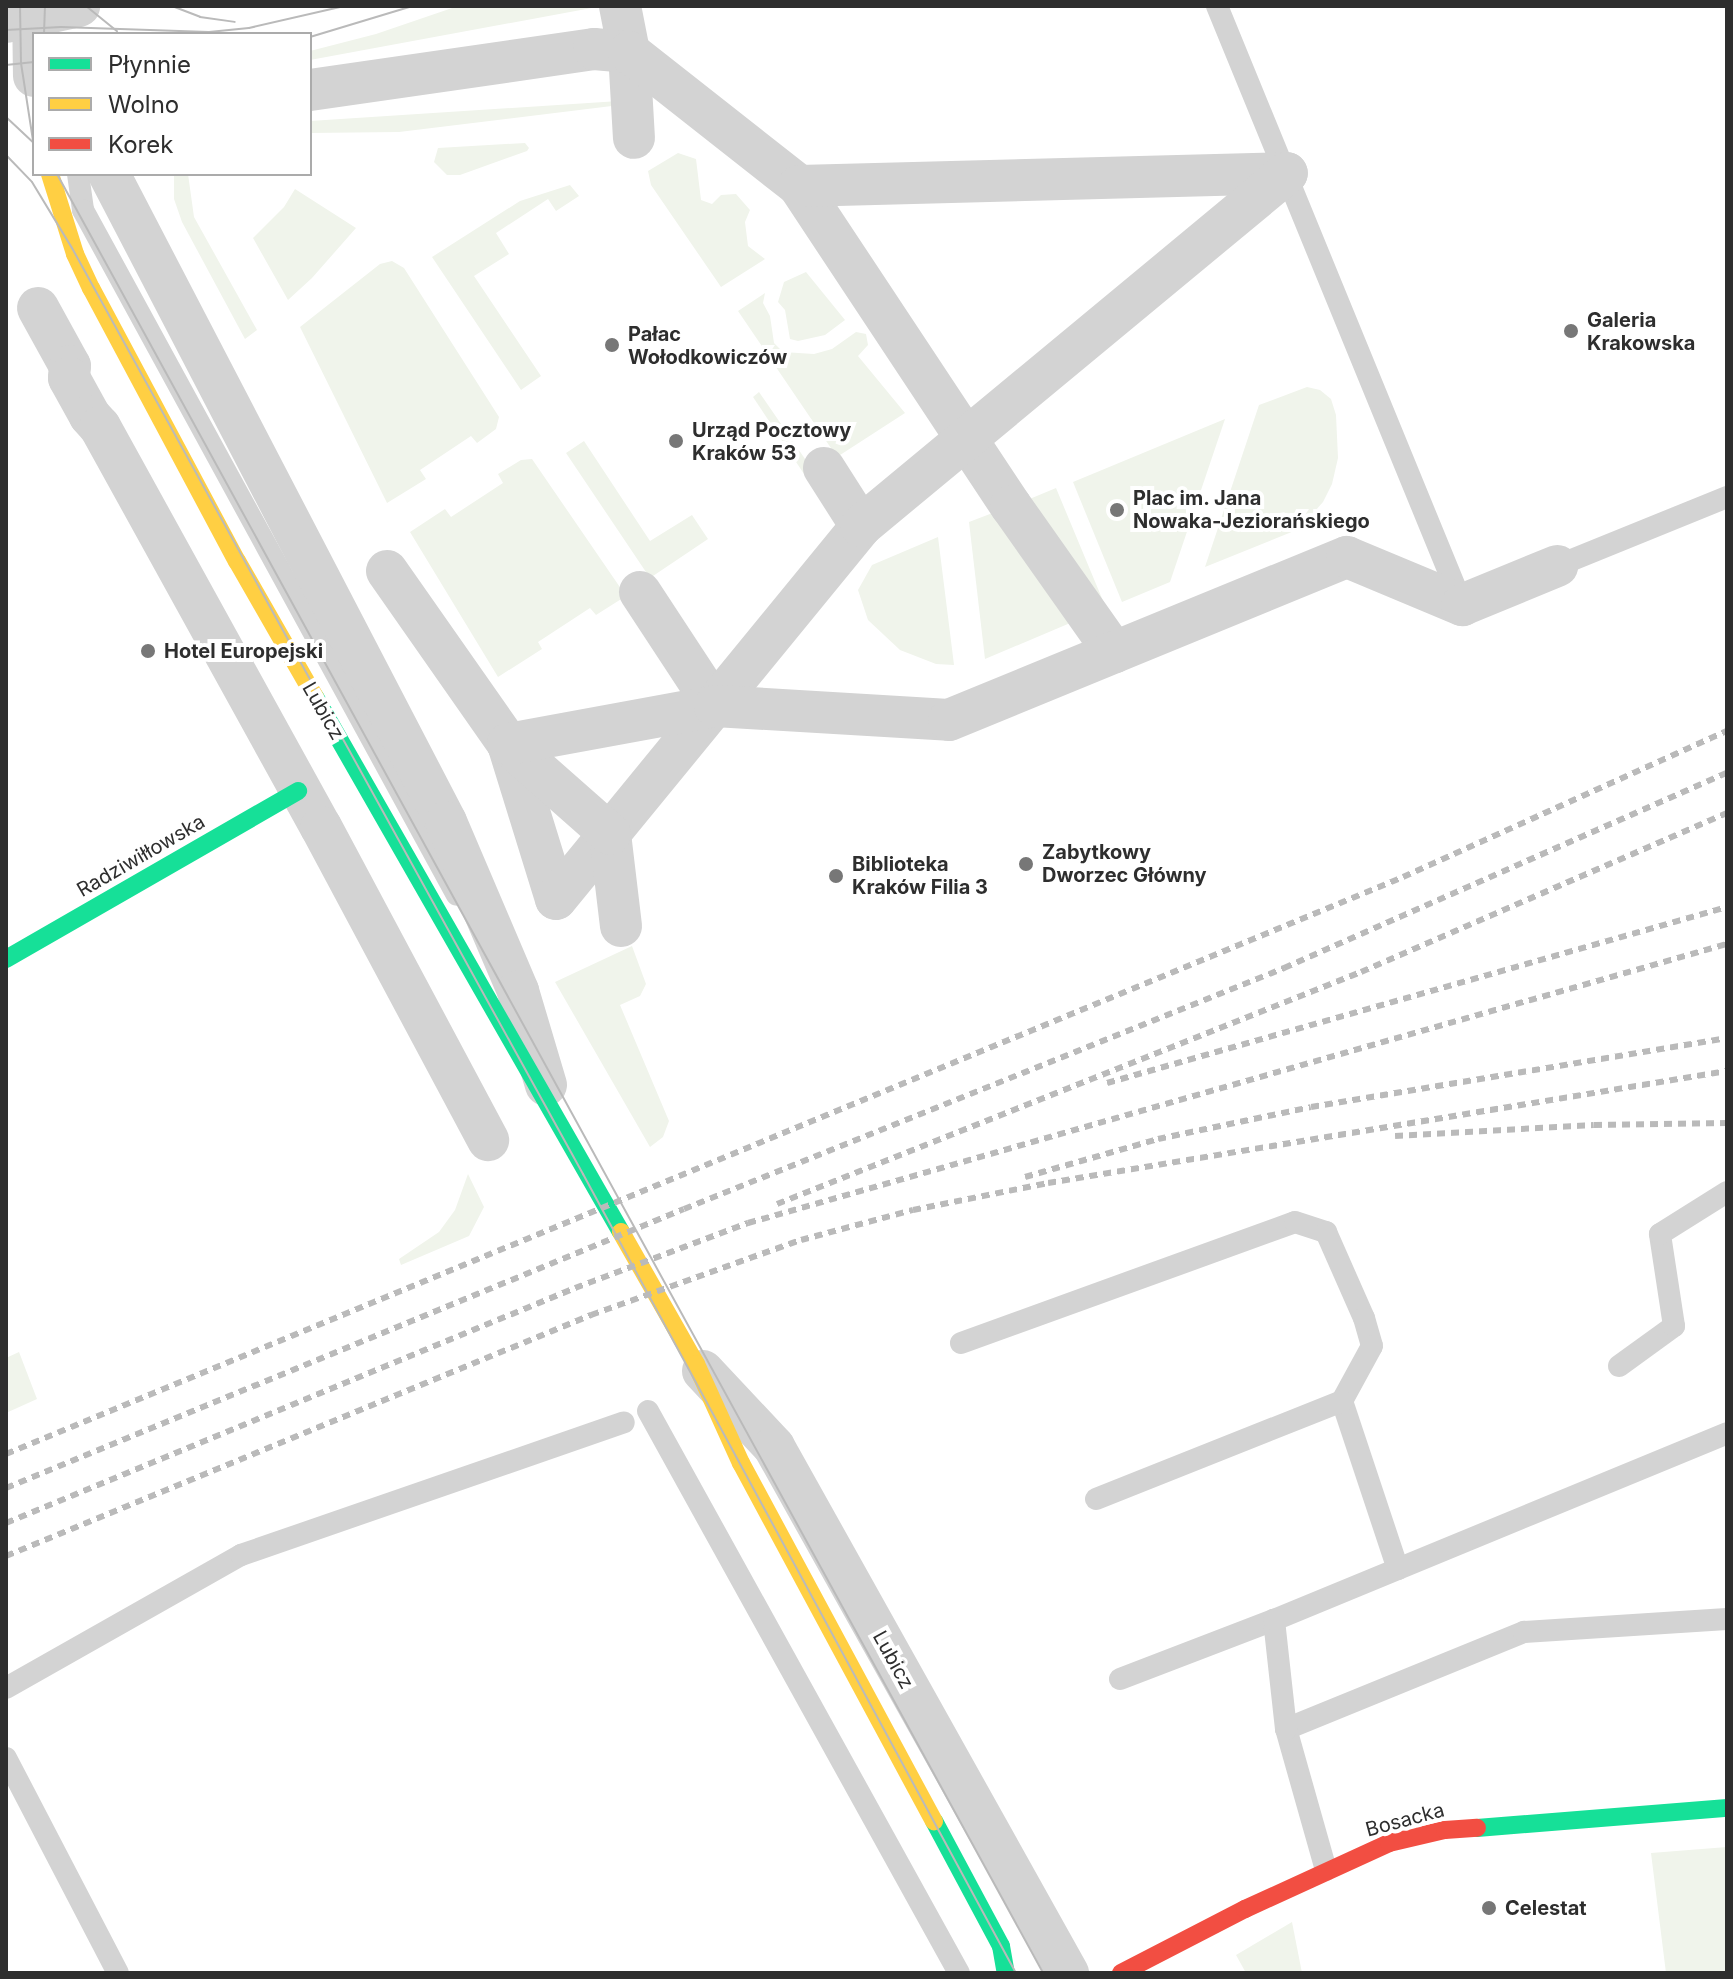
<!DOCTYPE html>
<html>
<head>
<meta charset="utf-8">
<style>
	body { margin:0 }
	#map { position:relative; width:1733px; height:1979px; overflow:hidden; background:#fff; font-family:Inter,sans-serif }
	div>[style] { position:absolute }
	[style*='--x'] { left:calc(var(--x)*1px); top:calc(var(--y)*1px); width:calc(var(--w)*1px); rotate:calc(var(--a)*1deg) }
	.green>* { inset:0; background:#f0f4eb }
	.lane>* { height:22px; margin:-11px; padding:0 11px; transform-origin:11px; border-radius:11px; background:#d3d3d3 }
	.street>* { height:42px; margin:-21px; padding:0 21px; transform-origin:21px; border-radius:21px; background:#d3d3d3 }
	.fast>* { height:18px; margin:-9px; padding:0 9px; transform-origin:9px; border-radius:9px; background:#16e098 }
	.slow>* { height:18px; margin:-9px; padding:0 9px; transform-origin:9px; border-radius:9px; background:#ffcf43 }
	.jam>* { height:18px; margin:-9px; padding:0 9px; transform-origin:9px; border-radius:9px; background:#f24e42 }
	.tram>* { height:2px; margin:-1px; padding:0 1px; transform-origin:1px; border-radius:1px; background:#bababa }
	.rail>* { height:6px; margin-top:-3px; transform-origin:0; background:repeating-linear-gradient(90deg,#bababa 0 8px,transparent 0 14px) }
	.dots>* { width:22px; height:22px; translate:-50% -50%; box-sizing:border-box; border:4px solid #fff; border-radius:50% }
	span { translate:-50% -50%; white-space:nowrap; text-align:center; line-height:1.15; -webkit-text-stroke:8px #fff; paint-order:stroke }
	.poi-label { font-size:20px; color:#2e2e2e; font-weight:700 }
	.left { translate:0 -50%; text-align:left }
	.street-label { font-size:20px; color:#2e2e2e }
	.frame { position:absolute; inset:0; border:8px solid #2e2e2e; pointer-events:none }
	.legend { position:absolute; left:32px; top:32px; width:280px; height:144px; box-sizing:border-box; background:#fff; border:2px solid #ababab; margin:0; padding:10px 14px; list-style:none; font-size:24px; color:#2e2e2e }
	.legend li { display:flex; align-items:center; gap:16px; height:40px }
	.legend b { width:40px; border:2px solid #ababab }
</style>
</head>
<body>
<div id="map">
	<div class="green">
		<i style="clip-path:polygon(458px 6px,597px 7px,310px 60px,310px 51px,376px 34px)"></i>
		<i style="clip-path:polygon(619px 101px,620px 105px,399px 132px,310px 133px,310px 121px)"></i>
		<i style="clip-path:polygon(525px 143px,529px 148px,527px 151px,460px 175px,447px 175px,434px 162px,438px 148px)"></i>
		<i style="clip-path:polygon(678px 153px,696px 159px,701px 200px,712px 204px,721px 195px,736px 194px,750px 210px,745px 222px,748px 246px,765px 259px,721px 287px,651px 185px,648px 171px)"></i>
		<i style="clip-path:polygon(174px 174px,188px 174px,194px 217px,257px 330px,245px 339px,182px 222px,174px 199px)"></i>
		<i style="clip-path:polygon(570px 185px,579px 196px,556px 211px,548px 199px,496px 233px,509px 254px,474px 276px,541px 376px,521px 390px,432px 257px,520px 201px)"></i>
		<i style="clip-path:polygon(295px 189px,356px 228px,312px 278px,288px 300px,253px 238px,284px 207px)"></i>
		<i style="clip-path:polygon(392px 261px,404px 268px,499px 417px,496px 429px,477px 443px,471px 436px,420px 470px,426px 479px,387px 503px,300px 327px,380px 264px)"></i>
		<i style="clip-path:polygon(806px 272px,845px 320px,825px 335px,798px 341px,790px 339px,785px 310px,778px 302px,784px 282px)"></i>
		<i style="clip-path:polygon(765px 293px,763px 303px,770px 316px,774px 343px,783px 352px,814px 354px,832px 349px,856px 332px,866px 334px,868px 345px,858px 356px,905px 413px,837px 457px,738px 311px)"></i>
		<i style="clip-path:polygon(1307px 387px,1320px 390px,1331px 399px,1336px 415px,1338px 458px,1332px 484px,1323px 502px,1299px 529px,1205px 567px,1259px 405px)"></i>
		<i style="clip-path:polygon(759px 392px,814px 472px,806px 477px,753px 397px)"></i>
		<i style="clip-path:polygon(1225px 419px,1170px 582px,1122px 602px,1073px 482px)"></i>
		<i style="clip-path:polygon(584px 441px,650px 541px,692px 515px,708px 539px,650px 578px,566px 453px)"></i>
		<i style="clip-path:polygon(532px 459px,626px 596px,596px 615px,590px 608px,538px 642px,542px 649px,498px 677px,410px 532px,445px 509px,451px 517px,503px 483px,498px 474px,521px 460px)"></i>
		<i style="clip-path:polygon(1056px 488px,1106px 608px,1020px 503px)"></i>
		<i style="clip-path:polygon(1003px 509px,1082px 618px,985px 659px,969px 522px)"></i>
		<i style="clip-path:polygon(938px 537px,954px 665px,936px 664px,900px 650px,868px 620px,858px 590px,872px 565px)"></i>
		<i style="clip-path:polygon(632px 946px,646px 984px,640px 996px,620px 1005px,669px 1121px,663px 1137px,650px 1147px,555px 982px)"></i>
		<i style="clip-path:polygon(468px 1174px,484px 1207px,469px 1236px,401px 1265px,399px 1259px,439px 1232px,455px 1210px)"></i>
		<i style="clip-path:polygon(19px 1352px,37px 1399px,6px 1413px,6px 1358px)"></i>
		<i style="clip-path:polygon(1727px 1847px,1727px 1973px,1666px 1973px,1651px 1853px)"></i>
		<i style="clip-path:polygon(1292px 1922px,1302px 1973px,1246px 1973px,1236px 1955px)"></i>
	</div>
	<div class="lane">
		<i style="--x:1217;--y:6;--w:646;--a:67.72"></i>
		<i style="--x:78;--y:174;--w:36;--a:82"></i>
		<i style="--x:83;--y:210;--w:780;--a:61.37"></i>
		<i style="--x:1557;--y:566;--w:183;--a:-22.1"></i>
		<i style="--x:961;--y:1343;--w:355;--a:-19.9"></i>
		<i style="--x:1295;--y:1222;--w:33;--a:18"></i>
		<i style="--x:1326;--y:1232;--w:94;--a:66.2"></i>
		<i style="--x:1364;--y:1318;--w:29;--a:74"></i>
		<i style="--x:1372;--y:1346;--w:63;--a:118.6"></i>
		<i style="--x:1342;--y:1401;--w:177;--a:71.6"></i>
		<i style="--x:1619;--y:1366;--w:68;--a:-36"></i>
		<i style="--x:1674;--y:1326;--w:93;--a:-98.7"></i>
		<i style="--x:1660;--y:1234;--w:79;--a:-32.1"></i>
		<i style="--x:648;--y:1411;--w:642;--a:61.04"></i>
		<i style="--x:1096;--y:1499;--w:265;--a:-21.7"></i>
		<i style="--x:1120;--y:1679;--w:165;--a:-21"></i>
		<i style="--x:6;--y:1688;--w:270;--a:-29.5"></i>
		<i style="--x:241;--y:1555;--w:405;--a:-19.1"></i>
		<i style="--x:1286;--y:1729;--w:257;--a:-22.2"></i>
		<i style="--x:1524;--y:1632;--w:203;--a:-3.7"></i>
		<i style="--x:6;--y:1758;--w:242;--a:62.5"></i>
		<i style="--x:1326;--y:1870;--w:147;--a:-105.8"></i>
		<i style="--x:1286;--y:1729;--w:110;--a:-96.3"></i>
		<i style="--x:1274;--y:1620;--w:490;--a:-22.4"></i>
	</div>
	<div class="street">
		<i style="--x:33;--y:6;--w:70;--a:89.2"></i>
		<i style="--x:620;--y:6;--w:47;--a:78.9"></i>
		<i style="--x:629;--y:52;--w:86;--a:86.7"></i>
		<i style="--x:6;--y:22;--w:75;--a:-12.4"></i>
		<i style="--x:310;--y:90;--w:287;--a:-8.2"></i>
		<i style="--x:594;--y:49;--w:35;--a:5"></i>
		<i style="--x:629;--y:52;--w:216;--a:38.2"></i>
		<i style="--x:799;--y:186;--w:384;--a:56.5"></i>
		<i style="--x:1011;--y:506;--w:179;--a:54.8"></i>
		<i style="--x:109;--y:174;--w:730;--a:62.52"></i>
		<i style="--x:446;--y:822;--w:184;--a:66.9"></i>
		<i style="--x:518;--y:991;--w:98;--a:73.4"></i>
		<i style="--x:799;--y:186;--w:488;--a:-1.5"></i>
		<i style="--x:38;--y:308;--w:66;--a:61.1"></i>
		<i style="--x:70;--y:366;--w:12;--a:95"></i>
		<i style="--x:69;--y:378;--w:43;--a:61.1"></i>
		<i style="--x:90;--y:416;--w:15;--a:48"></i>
		<i style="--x:100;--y:427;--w:457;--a:61.1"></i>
		<i style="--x:321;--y:827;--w:355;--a:61.9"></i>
		<i style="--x:824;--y:468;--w:69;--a:57.5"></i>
		<i style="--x:387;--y:571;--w:211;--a:55"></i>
		<i style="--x:508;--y:744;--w:162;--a:72.8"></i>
		<i style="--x:640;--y:592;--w:136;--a:56.7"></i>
		<i style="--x:556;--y:899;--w:482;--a:-50.7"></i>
		<i style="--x:861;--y:526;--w:553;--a:-39.65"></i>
		<i style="--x:621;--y:926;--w:93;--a:-96.8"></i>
		<i style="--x:610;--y:834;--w:136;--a:-138.6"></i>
		<i style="--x:508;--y:744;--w:210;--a:-10.4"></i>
		<i style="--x:715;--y:706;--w:234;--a:3.4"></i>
		<i style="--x:949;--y:720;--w:430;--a:-22.3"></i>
		<i style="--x:1347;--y:557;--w:125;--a:22.7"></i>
		<i style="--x:1462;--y:605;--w:103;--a:-22.3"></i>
		<i style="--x:703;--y:1371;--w:104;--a:46.9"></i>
		<i style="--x:774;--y:1447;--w:603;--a:60.8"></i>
	</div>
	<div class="fast">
		<i style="--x:315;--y:697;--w:616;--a:60.23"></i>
		<i style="--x:6;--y:959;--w:337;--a:-29.9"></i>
		<i style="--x:934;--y:1821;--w:142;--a:61.8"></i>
		<i style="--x:1001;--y:1946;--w:27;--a:80"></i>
		<i style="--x:1477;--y:1828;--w:251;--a:-4.6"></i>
	</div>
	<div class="slow">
		<i style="--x:50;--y:174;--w:84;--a:72.6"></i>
		<i style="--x:75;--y:254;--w:38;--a:65"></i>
		<i style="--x:91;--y:288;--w:310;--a:61.9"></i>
		<i style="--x:237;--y:561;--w:157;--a:60.2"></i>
		<i style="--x:621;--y:1232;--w:152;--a:60.4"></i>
		<i style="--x:696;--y:1364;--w:109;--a:65.6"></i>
		<i style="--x:741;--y:1463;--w:407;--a:61.7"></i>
	</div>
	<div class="jam">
		<i style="--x:1121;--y:1973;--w:140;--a:-27.3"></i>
		<i style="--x:1245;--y:1909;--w:158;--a:-24.6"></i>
		<i style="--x:1389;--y:1843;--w:57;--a:-13.1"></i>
		<i style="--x:1445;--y:1830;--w:32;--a:-4"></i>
	</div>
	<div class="tram">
		<i style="--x:20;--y:6;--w:57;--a:89"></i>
		<i style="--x:21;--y:63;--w:85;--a:81.2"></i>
		<i style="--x:86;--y:6;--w:40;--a:39"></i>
		<i style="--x:172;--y:6;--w:30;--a:21"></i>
		<i style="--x:200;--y:17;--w:35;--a:8"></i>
		<i style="--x:6;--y:8;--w:3;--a:-45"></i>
		<i style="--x:6;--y:30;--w:55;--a:-3.1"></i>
		<i style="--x:61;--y:27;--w:148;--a:1.9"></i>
		<i style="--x:209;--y:32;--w:40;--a:-5.7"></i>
		<i style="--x:249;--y:28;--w:98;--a:-13"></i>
		<i style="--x:44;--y:34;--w:28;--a:-88"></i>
		<i style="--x:310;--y:37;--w:108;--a:-16.8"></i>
		<i style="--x:6;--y:65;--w:28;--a:-6"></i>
		<i style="--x:6;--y:117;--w:38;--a:43"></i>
		<i style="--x:6;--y:155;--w:37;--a:46"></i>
		<i style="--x:32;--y:182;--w:77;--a:58.8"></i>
		<i style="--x:72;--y:248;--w:1058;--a:61.11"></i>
		<i style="--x:583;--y:1174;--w:909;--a:61.55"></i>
		<i style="--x:57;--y:174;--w:2051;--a:61.27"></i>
	</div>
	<div class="rail">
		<i style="--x:1107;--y:1083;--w:644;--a:-15.85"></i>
		<i style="--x:1395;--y:1136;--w:199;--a:-3.2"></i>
		<i style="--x:1594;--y:1125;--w:133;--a:-0.9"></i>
		<i style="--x:1025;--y:1177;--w:138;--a:-15.9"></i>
		<i style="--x:1158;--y:1139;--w:156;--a:-11.8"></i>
		<i style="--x:1311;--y:1107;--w:422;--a:-9.4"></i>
		<i style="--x:777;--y:1204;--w:628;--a:-21.67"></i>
		<i style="--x:1361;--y:972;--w:399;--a:-23.5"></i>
		<i style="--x:6;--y:1454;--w:1511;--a:-22.44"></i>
		<i style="--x:1403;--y:877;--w:355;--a:-24.3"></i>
		<i style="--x:6;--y:1488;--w:733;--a:-22.37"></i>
		<i style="--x:684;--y:1209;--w:647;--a:-21.88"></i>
		<i style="--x:1284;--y:968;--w:484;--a:-23.8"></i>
		<i style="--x:6;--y:1523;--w:616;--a:-22.44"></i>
		<i style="--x:575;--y:1288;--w:185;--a:-20.6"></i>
		<i style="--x:748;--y:1223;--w:1018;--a:-15.91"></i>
		<i style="--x:6;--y:1556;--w:633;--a:-22.39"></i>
		<i style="--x:591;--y:1315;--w:223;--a:-19.7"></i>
		<i style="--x:801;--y:1240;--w:116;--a:-15"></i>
		<i style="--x:913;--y:1210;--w:138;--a:-11.3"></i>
		<i style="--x:1048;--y:1183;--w:688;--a:-9.37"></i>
	</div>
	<div class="dots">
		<i style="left:1571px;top:331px;background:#777"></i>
		<i style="left:612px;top:345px;background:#777"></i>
		<i style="left:676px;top:441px;background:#777"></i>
		<i style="left:1117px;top:510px;background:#777"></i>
		<i style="left:148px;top:651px;background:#777"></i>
		<i style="left:1026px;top:864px;background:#777"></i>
		<i style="left:836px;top:876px;background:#777"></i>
		<i style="left:1489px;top:1908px;background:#777"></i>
	</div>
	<div class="poi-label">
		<span class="left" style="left:1587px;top:332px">Galeria<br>Krakowska</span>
		<span class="left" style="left:628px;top:346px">Pałac<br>Wołodkowiczów</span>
		<span class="left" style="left:692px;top:442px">Urząd Pocztowy<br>Kraków 53</span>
		<span class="left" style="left:1133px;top:510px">Plac im. Jana<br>Nowaka-Jeziorańskiego</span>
		<span class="left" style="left:164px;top:651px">Hotel Europejski</span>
		<span class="left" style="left:1042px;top:864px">Zabytkowy<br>Dworzec Główny</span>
		<span class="left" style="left:852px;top:876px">Biblioteka<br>Kraków Filia 3</span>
		<span class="left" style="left:1505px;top:1908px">Celestat</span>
	</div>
	<div class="street-label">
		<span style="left:323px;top:711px;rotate:60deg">Lubicz</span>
		<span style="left:141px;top:856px;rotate:-30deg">Radziwiłłowska</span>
		<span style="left:893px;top:1660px;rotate:61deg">Lubicz</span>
		<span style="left:1405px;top:1820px;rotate:-15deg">Bosacka</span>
	</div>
	<div class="frame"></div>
	<ul class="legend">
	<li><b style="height:10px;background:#16e098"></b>Płynnie</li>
	<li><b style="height:10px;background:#ffcf43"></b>Wolno</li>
	<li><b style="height:10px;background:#f24e42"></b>Korek</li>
	</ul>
</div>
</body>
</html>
